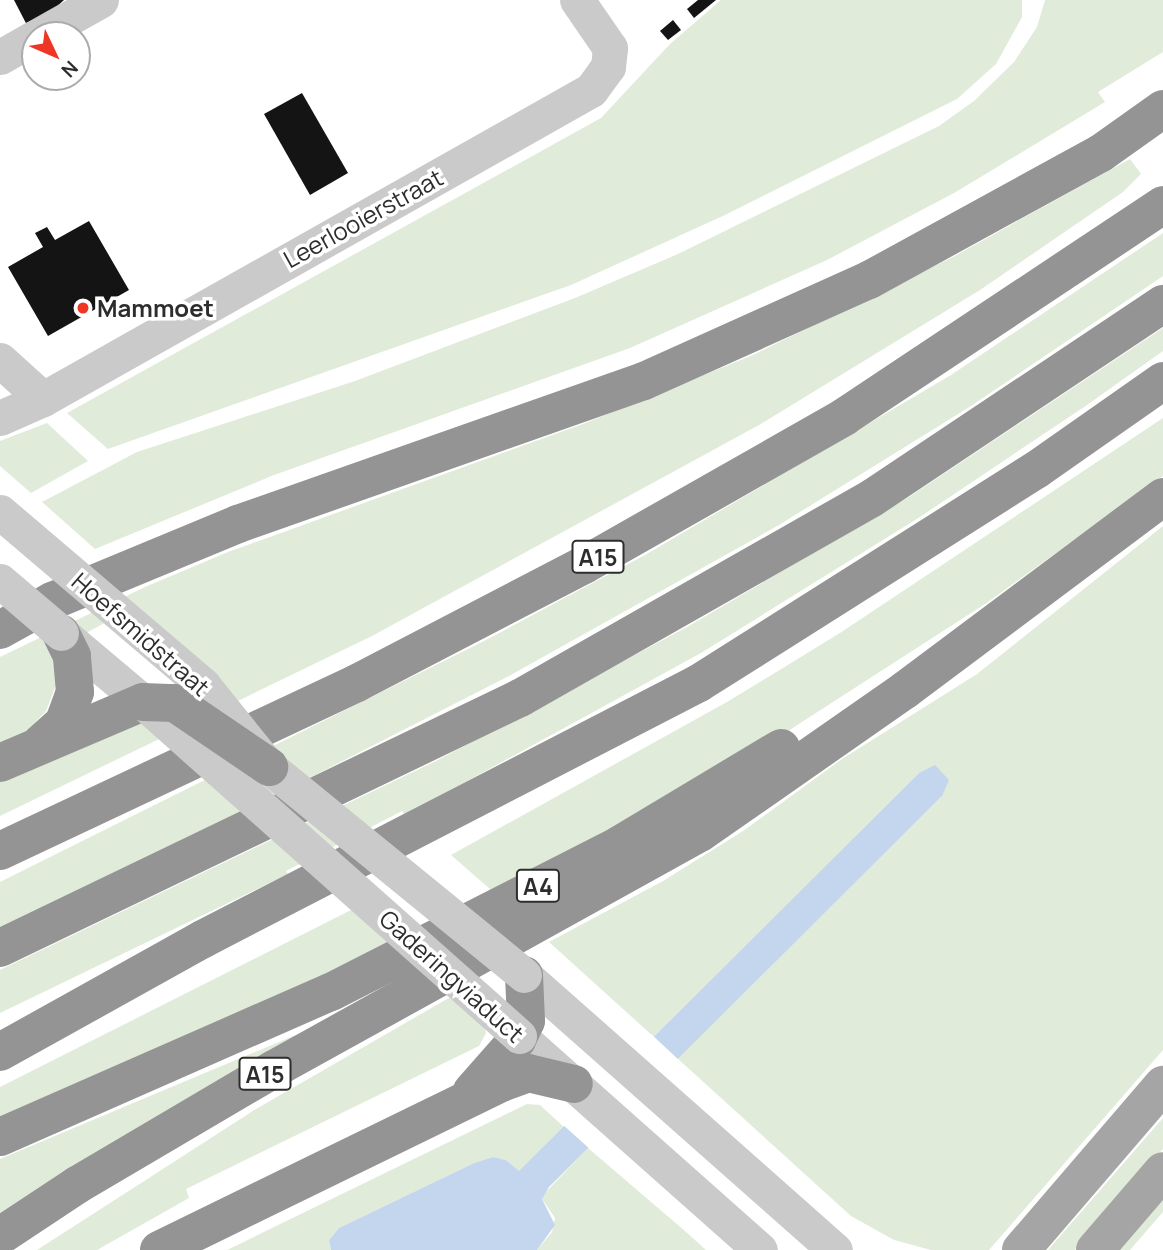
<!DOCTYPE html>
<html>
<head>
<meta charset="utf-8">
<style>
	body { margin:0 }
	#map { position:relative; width:1163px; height:1250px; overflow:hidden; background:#fff; font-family:Manrope,sans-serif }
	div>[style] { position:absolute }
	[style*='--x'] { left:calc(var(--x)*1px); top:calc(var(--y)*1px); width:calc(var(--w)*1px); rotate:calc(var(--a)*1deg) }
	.green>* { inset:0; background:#e0ebd9 }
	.water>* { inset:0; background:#c3d6ed }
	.pier>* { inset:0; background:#fff }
	.building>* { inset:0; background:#141414 }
	.minor>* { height:35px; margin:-17.5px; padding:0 17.5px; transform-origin:17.5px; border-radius:17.5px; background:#cacaca }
	.major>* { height:38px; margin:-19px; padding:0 19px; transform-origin:19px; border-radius:19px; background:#a5a5a5 }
	.highway>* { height:38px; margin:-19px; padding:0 19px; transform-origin:19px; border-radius:19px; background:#949494 }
	.minor-bridge>* { height:35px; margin:-17.5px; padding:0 17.5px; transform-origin:17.5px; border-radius:17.5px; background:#cacaca }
	.highway-bridge>* { height:38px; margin:-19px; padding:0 19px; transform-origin:19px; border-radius:19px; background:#949494 }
	.dots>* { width:19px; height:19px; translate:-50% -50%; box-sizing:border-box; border:4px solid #fff; border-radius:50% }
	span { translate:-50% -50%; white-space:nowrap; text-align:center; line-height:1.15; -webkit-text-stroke:7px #fff; paint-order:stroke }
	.shield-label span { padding:2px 5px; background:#fff; border:2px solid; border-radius:5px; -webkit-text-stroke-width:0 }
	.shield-label { font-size:23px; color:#2d2d2d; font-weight:700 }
	.street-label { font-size:24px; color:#2d2d2d }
	.poi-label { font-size:24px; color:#2d2d2d; font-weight:700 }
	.left { translate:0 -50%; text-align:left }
	.north { position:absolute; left:21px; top:21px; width:70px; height:70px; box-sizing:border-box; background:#fff; border:2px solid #ababab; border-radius:50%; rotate:134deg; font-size:19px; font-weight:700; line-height:28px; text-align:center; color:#2d2d2d }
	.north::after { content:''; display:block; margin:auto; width:24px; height:32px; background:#ef3524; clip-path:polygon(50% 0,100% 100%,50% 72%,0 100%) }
</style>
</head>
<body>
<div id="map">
	<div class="green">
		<i style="clip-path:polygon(721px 0,1022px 0,1022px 17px,996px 64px,957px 99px,725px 215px,571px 285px,108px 449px,67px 413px,601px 118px,670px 44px)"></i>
		<i style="clip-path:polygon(1045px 0,1163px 0,1163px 52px,1098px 92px,1105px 102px,954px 193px,827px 260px,630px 348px,274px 475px,95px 549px,42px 502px,137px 452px,355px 381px,575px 298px,678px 254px,939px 126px,974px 101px,1014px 62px,1037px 27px)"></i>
		<i style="clip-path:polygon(evenodd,1130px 159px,1141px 174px,1123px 192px,980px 290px,759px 425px,372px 636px,0 816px,0 657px,145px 587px,228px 552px,583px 424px,753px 355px,953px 257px,1130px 159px,136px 606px,228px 688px,25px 733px,46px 711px,73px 640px,136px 606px)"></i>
		<i style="clip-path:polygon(1163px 233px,1163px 276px,971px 406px,779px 525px,509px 676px,127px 871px,0 929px,0 882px,490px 638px,645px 555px,951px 375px)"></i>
		<i style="clip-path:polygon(1163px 328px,1163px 351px,1087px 405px,920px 517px,701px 653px,405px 815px,402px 811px,286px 871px,288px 874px,0 1013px,0 970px,436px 761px,687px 627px,909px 497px)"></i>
		<i style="clip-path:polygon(1163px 418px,1163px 476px,985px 604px,757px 751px,498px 896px,451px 855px,727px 702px,840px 633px)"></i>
		<i style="clip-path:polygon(47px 423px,88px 461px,31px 493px,0 466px,0 441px)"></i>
		<i style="clip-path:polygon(1163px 526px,1163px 1050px,989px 1250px,931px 1250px,894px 1240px,851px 1216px,677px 1058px,942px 796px,919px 773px,654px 1037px,549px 942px,663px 881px,743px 831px,842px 759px,977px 674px)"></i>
		<i style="clip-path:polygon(355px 908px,397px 945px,0 1120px,0 1087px)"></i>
		<i style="clip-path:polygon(454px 995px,483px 1020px,486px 1033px,479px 1046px,186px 1189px,189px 1198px,97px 1250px,37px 1250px,256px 1109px)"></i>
		<i style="clip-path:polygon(329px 1021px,0 1225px,0 1159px)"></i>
		<i style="clip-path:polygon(527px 1104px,540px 1105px,564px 1127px,519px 1172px,506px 1160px,493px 1157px,474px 1163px,339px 1228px,329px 1240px,331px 1250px,227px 1250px)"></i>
		<i style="clip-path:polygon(1163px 1118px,1163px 1149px,1075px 1250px,1048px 1250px)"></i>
		<i style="clip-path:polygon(588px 1148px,685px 1231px,706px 1250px,537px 1250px,552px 1232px,555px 1218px,542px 1199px,544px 1194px)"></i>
		<i style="clip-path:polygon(1163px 1193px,1163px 1212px,1130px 1250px,1113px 1250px)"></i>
	</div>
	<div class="water">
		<i style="clip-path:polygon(935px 765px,949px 780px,942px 796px,549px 1187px,542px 1199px,555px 1225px,537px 1250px,331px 1250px,329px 1240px,339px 1228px,474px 1163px,493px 1157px,506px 1160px,519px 1171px,919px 773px)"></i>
	</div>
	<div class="pier">
		<i style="clip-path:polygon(651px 1034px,680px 1061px,591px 1150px,562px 1124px)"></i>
	</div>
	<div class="building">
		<i style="clip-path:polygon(14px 0,64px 0,30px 31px)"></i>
		<i style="clip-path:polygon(698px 0,716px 0,694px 18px,687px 9px)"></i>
		<i style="clip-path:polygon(673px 20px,681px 30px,668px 40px,660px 31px)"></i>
		<i style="clip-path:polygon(302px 93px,348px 173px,310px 195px,264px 114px)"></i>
		<i style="clip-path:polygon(89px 221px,129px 290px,48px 336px,8px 267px,43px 247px,35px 233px,47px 227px,55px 240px)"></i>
	</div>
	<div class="minor">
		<i style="--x:39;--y:35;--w:71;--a:-29.4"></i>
		<i style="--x:0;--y:57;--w:40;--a:-29.7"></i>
		<i style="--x:0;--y:360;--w:58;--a:42.2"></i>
		<i style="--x:0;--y:418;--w:47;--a:-23.8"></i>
		<i style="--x:43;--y:399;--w:629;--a:-29.42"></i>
		<i style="--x:591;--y:90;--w:29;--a:-54"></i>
		<i style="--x:608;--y:67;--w:19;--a:-84"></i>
		<i style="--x:610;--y:48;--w:58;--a:-124.5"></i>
		<i style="--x:61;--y:633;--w:107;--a:40.1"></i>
		<i style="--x:524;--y:975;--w:415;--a:41.5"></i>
		<i style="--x:519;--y:1036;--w:322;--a:41.6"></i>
	</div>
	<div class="major">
		<i style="--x:1021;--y:1250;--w:218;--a:-49.3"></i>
		<i style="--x:1095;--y:1250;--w:104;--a:-49.3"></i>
	</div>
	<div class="highway">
		<i style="--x:0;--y:630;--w:60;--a:-29.1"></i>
		<i style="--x:52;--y:601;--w:201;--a:-22.5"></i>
		<i style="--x:238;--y:524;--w:430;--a:-19.4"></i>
		<i style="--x:644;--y:381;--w:247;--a:-24.2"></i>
		<i style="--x:869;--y:280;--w:264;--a:-28.7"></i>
		<i style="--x:1101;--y:153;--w:76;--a:-35.4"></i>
		<i style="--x:41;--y:743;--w:31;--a:-42"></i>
		<i style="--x:64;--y:722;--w:32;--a:-70"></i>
		<i style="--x:75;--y:692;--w:36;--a:-95"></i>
		<i style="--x:72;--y:656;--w:25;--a:-116"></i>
		<i style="--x:0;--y:763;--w:155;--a:-23.1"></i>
		<i style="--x:0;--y:851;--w:395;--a:-25.2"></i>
		<i style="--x:357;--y:683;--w:256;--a:-27.5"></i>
		<i style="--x:584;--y:565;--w:299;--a:-29.6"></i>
		<i style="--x:844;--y:417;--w:383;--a:-33.6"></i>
		<i style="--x:0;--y:948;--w:577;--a:-25.68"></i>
		<i style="--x:520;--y:698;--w:405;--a:-29.6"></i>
		<i style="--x:872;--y:498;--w:350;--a:-33.7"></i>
		<i style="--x:0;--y:1052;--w:232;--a:-29.1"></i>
		<i style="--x:203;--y:939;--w:558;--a:-27.3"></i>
		<i style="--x:699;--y:683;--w:399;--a:-32.3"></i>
		<i style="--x:1036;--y:470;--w:155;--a:-35"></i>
		<i style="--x:472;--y:1091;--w:68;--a:-48.6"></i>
		<i style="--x:517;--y:1040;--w:21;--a:-65"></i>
		<i style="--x:526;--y:1021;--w:46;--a:-92.5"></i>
		<i style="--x:0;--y:1137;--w:361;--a:-23.7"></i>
		<i style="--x:331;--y:992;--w:323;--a:-27"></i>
		<i style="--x:619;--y:845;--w:189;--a:-30.9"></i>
		<i style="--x:0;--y:1236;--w:92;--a:-33.5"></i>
		<i style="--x:77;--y:1185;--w:229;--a:-30.5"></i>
		<i style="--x:274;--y:1069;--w:487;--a:-29"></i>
		<i style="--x:700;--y:833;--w:250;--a:-34.9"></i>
		<i style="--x:905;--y:690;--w:322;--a:-36.8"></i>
		<i style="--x:159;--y:1250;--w:381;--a:-26"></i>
		<i style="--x:501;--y:1083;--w:29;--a:-20"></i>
		<i style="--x:528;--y:1073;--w:47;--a:13.4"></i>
	</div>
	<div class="minor-bridge">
		<i style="--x:0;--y:512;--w:267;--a:40.4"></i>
		<i style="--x:203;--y:685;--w:105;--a:51.2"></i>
		<i style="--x:269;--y:767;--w:329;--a:39.2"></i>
		<i style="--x:0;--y:581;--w:80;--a:40.4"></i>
		<i style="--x:143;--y:702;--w:503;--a:41.61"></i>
	</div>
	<div class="highway-bridge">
		<i style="--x:143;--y:702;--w:32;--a:2"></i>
		<i style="--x:175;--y:703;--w:114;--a:34.2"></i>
	</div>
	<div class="dots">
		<i style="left:83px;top:308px;background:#ef3524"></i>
	</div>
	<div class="shield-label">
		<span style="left:598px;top:557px">A15</span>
		<span style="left:538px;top:886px">A4</span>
		<span style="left:265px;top:1074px">A15</span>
	</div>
	<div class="street-label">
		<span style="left:363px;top:218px;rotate:-29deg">Leerlooierstraat</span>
		<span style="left:141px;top:634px;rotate:41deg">Hoefsmidstraat</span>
		<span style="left:452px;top:976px;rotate:42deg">Gaderingviaduct</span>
	</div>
	<div class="poi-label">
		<span class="left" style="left:97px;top:308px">Mammoet</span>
	</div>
	<div class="north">N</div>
</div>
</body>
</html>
